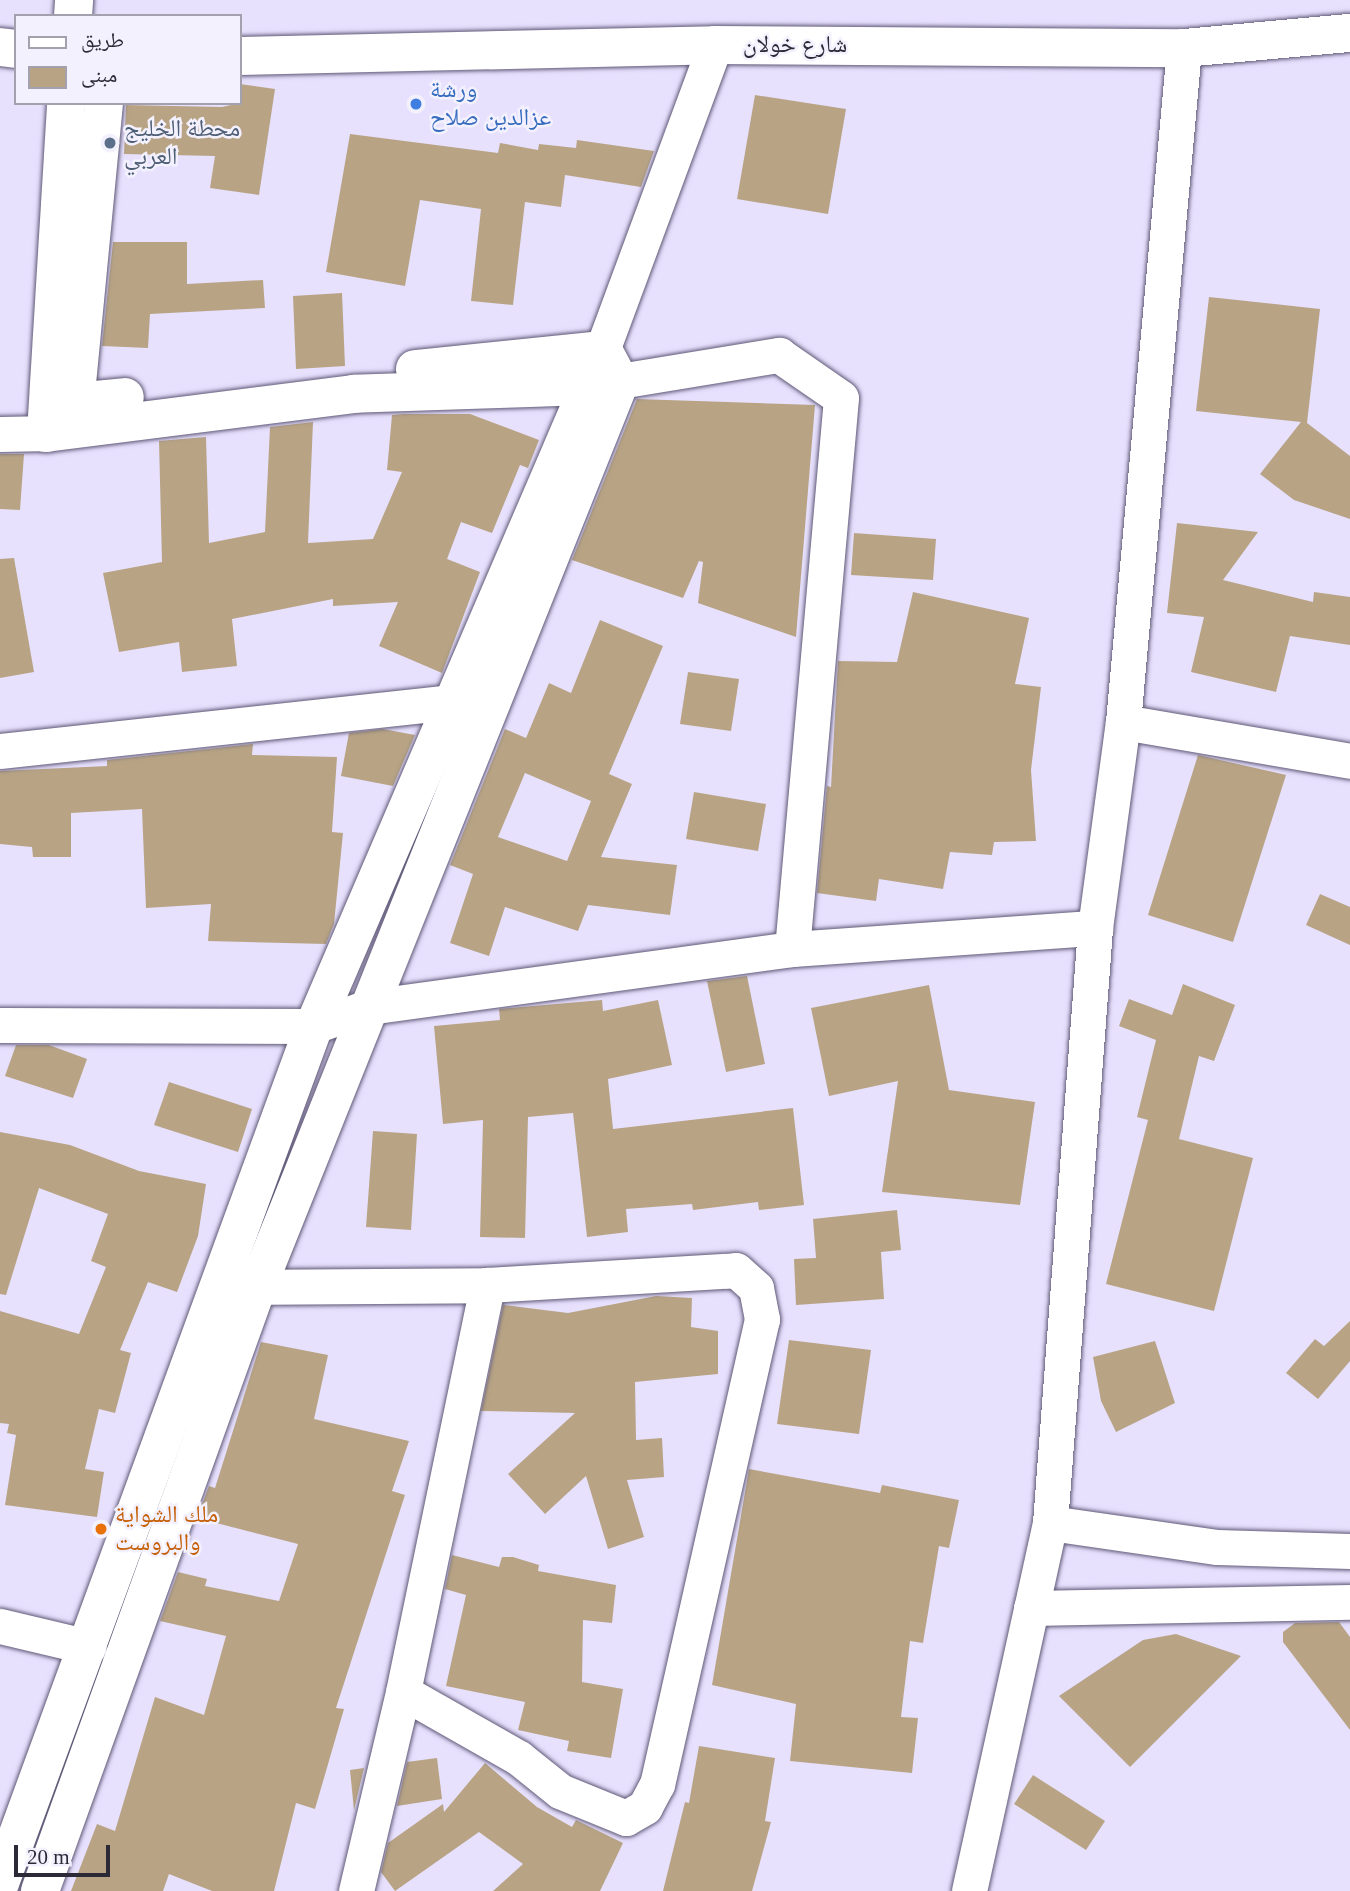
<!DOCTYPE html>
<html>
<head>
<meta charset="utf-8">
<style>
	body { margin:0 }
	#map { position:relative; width:1350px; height:1891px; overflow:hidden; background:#e7e1fe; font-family:"Times New Roman","Noto Naskh Arabic",serif }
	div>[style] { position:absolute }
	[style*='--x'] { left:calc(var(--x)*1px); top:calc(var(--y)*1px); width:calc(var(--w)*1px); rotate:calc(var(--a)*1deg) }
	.building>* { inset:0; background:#b8a485 }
	.roads { filter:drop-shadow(0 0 2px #5f5876) drop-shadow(0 0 2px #5f5876) }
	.street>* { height:35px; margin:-17.5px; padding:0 17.5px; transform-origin:17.5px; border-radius:17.5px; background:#fff }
	.secondary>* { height:38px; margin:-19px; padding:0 19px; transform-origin:19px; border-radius:19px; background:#fff }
	.primary>* { height:38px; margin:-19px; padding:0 19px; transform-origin:19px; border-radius:19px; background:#fff }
	.dots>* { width:19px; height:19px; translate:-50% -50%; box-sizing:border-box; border:4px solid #f4f1ff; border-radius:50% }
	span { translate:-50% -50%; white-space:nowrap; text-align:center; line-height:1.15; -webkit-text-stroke:5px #f4f1ff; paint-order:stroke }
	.street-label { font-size:24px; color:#2d2a37 }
	.shop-label { font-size:24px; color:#366cbe }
	.left { translate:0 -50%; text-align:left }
	.service-label { font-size:24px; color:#4e5e75 }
	.food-label { font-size:24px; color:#c56008 }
	.legend { position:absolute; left:14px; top:14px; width:228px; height:91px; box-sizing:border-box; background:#f4f1ff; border:2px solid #a4a1af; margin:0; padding:9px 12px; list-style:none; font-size:21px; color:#2d2a37 }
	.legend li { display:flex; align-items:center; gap:14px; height:35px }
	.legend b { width:35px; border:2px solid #a4a1af }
	.scale { position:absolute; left:14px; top:1845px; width:96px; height:32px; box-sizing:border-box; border:4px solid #2d2a37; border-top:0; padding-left:9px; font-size:21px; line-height:24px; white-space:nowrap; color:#2d2a37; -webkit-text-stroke:5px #f4f1ff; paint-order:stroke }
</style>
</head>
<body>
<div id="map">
	<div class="building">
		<i style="clip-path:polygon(240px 84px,275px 89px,259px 195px,210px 188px,215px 156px,124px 154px,126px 105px,222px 107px,240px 103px)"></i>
		<i style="clip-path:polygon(755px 95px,846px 109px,828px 214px,737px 199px)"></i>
		<i style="clip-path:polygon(350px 134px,498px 153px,500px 143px,538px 150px,539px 144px,576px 148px,577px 140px,654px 151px,641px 187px,565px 175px,561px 207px,525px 202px,513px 305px,471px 301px,481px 209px,420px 200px,405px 286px,326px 272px)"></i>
		<i style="clip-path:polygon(113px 242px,187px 242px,187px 284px,263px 280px,265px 308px,150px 314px,148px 348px,102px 346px)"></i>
		<i style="clip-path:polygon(342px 293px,345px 366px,296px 369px,293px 296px)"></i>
		<i style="clip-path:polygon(1209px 297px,1320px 309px,1307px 423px,1350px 456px,1350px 519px,1294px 500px,1260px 474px,1301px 422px,1196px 411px)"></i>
		<i style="clip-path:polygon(637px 399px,815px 405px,796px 637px,698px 603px,703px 562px,699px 561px,683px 598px,572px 560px)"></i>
		<i style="clip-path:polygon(404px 414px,470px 414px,539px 440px,528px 468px,520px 465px,492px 533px,461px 522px,447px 559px,480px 572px,442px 673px,379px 646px,398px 602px,333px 606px,333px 599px,232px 619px,237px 666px,182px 672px,179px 642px,119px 652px,103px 573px,162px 562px,159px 441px,206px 437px,209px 543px,265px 532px,270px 427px,313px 422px,308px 543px,373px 539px,402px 472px,387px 470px,392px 415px)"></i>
		<i style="clip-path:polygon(0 454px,24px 454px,20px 510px,0 509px)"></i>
		<i style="clip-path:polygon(1177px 523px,1258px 532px,1223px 580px,1313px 602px,1314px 592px,1350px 597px,1350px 645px,1290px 636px,1276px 692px,1191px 672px,1204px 617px,1167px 613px)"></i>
		<i style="clip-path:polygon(854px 533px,936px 539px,933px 580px,851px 575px)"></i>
		<i style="clip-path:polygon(14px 558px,34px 672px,0 678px,0 559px)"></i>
		<i style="clip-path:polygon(913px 592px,1029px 618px,1015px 684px,1041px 687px,1031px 770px,1036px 841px,994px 842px,992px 855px,950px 852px,943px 889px,879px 879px,876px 901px,817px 893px,827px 786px,831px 787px,838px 661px,897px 662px)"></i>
		<i style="clip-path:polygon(evenodd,600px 620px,663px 646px,609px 774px,632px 784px,601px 857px,677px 865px,670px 915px,588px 905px,578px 931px,505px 907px,489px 956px,450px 943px,473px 874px,450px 865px,505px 729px,526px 738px,549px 683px,571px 693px,600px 620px,525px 773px,591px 801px,567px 861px,498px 837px,525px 773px)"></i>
		<i style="clip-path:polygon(688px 672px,739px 679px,731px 731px,680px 724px)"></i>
		<i style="clip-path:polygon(383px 729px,415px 735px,393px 786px,341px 776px,349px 733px)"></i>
		<i style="clip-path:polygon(253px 744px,252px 755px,337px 757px,332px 832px,343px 833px,334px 924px,326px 944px,208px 941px,211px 904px,146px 908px,142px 809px,71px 813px,71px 857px,33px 857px,32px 847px,0 844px,0 771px,107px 766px,107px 760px)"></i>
		<i style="clip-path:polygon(1198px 755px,1286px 775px,1233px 942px,1148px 915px)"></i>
		<i style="clip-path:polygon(694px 792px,766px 804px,758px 851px,686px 839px)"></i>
		<i style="clip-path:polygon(1320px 894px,1350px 907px,1350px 945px,1306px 925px)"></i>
		<i style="clip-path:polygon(747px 976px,765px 1064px,726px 1072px,707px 981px)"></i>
		<i style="clip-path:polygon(1183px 984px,1235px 1005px,1214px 1061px,1199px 1056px,1179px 1139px,1253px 1158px,1214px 1311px,1106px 1284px,1148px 1120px,1137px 1117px,1156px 1040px,1119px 1026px,1129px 999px,1172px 1015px)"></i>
		<i style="clip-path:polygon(929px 985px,949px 1090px,1035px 1102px,1020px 1205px,882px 1192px,898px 1081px,829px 1096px,811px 1008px)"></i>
		<i style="clip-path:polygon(602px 1000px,603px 1011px,658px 1000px,672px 1065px,608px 1079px,613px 1129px,793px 1108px,804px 1205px,759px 1210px,758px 1202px,693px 1210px,692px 1204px,626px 1209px,628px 1232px,587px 1237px,573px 1113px,528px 1117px,525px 1238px,480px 1237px,483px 1120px,443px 1124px,434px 1026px,500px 1020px,499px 1009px)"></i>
		<i style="clip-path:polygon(16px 1045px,49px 1045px,87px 1059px,73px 1098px,5px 1076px)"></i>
		<i style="clip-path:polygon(169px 1082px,252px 1109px,238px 1152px,154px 1125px)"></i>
		<i style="clip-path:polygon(373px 1131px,417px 1134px,411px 1230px,366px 1227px)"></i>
		<i style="clip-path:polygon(0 1132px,70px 1145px,139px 1171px,206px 1184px,198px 1236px,177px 1292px,148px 1282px,120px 1350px,131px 1353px,115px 1413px,99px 1409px,85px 1469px,104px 1472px,97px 1517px,5px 1505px,16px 1435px,7px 1433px,9px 1424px,0 1423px,0 1311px,79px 1334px,106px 1267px,91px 1261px,108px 1214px,39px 1188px,6px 1295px,0 1294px)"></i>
		<i style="clip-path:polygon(897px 1210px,901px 1250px,881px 1252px,884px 1299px,796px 1305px,794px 1259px,816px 1258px,813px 1219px)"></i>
		<i style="clip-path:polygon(656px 1296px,692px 1298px,691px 1327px,718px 1331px,718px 1374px,635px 1382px,636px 1440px,662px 1438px,664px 1477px,627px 1480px,644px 1537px,608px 1549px,586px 1476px,545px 1514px,508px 1474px,575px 1413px,481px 1411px,503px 1305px,568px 1313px)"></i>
		<i style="clip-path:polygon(1350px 1321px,1350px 1361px,1318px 1399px,1286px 1373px,1315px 1339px,1324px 1346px)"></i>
		<i style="clip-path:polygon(789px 1340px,871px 1350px,859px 1434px,777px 1424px)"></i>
		<i style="clip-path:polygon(1155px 1341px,1175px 1403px,1116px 1432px,1101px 1401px,1093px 1357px)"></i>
		<i style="clip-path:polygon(261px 1342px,328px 1355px,314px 1419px,409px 1441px,392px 1491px,405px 1495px,336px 1708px,344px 1709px,315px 1809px,296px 1803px,274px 1891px,212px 1891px,169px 1874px,163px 1891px,71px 1891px,97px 1824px,115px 1831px,155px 1697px,204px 1715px,226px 1636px,160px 1621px,178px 1572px,207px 1579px,205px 1586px,279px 1601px,298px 1544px,197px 1518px,209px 1486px,215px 1488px)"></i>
		<i style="clip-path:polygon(749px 1469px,880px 1493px,882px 1485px,959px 1500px,949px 1548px,939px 1546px,923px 1643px,910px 1641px,901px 1717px,918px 1718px,912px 1773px,790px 1761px,796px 1704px,712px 1685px)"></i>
		<i style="clip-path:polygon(452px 1555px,499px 1567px,502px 1557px,513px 1557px,539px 1565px,538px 1571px,616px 1585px,612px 1623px,583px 1620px,582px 1682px,623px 1689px,611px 1758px,567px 1751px,569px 1741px,518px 1730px,525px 1702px,446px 1686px,466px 1595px,445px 1589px)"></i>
		<i style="clip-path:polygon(1339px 1622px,1350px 1637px,1350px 1730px,1283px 1642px,1283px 1632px,1295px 1623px)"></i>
		<i style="clip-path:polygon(1176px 1634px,1241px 1656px,1130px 1767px,1059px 1696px,1143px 1640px)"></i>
		<i style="clip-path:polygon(699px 1746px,775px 1758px,765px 1821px,771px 1822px,752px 1891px,663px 1891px,685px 1802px,689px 1803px)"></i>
		<i style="clip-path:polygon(437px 1758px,442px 1799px,397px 1806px,407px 1762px)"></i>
		<i style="clip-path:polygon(485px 1763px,537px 1807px,572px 1827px,576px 1820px,623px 1843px,600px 1891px,493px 1891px,523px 1864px,479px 1832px,395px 1891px,381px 1872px,388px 1843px,443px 1804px,444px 1812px)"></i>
		<i style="clip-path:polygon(364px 1768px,354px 1810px,350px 1770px)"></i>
		<i style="clip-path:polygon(1033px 1775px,1105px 1821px,1086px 1850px,1014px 1804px)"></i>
	</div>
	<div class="roads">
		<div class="street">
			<i style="--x:715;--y:45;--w:364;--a:110.3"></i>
			<i style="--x:589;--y:386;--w:193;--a:-9.3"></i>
			<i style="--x:779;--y:355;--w:75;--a:34.7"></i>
			<i style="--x:841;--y:398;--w:553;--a:95.08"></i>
			<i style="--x:0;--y:434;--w:46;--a:-1.2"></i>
			<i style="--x:1123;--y:722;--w:230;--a:9.7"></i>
			<i style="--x:0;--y:751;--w:461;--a:-6.2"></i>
			<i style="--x:0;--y:1025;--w:314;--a:0.2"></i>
			<i style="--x:314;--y:1026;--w:57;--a:-19.4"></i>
			<i style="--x:368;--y:1007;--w:428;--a:-7.8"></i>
			<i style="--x:792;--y:949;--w:304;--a:-4"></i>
			<i style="--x:232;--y:1287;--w:255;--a:-0.4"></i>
			<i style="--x:487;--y:1285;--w:249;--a:-3.4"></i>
			<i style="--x:736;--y:1270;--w:27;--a:42"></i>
			<i style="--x:756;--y:1288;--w:32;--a:79"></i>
			<i style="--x:762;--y:1319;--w:477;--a:102.7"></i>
			<i style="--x:657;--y:1784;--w:26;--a:118"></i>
			<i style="--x:645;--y:1807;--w:22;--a:150"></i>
			<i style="--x:626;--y:1818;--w:71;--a:-157.8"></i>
			<i style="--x:560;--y:1791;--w:53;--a:-141.2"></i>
			<i style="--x:519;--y:1758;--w:133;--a:-150.4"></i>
			<i style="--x:403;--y:1692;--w:416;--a:-78.3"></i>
			<i style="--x:1050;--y:1523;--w:169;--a:8.2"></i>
			<i style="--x:1217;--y:1547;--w:133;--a:1.7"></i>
			<i style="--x:1031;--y:1608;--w:319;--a:-1.1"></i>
			<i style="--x:0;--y:1626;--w:91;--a:13.3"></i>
			<i style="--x:356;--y:1891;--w:204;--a:-76.7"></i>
			<i style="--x:969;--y:1891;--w:377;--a:-77.6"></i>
			<i style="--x:1050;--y:1523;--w:597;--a:-85.67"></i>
			<i style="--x:1095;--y:928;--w:208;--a:-82.3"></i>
			<i style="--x:1123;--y:722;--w:677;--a:-84.83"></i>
		</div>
		<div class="secondary">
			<i style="--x:73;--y:16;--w:16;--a:-86"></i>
			<i style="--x:104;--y:103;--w:300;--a:95.5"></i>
			<i style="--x:75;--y:402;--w:50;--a:-5.7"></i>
			<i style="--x:0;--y:1883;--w:913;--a:-69.88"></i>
			<i style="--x:314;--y:1026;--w:697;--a:-66.75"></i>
			<i style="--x:589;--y:386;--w:235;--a:178.1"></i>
			<i style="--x:354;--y:394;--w:310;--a:172.8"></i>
			<i style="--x:46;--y:433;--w:331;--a:-86.5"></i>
			<i style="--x:40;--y:1891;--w:641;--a:-70.21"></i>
			<i style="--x:257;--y:1288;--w:976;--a:-68.17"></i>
			<i style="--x:620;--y:382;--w:36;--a:-118"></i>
			<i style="--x:603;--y:350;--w:189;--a:174.2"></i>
		</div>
		<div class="primary">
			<i style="--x:0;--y:47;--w:16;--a:7"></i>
			<i style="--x:240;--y:56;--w:475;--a:-1.3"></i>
			<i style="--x:715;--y:45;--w:469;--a:0.4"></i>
			<i style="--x:1184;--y:48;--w:167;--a:-5.2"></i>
		</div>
	</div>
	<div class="dots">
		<i style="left:416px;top:104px;background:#3f7fe0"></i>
		<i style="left:110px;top:143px;background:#5c6f8a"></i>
		<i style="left:101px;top:1529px;background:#e8710a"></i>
	</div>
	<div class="street-label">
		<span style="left:795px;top:45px">شارع خولان</span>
	</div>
	<div class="shop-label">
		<span class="left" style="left:430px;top:104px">ورشة<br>عزالدين صلاح</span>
	</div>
	<div class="service-label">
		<span class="left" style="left:124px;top:143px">محطة الخليج<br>العربي</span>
	</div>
	<div class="food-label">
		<span class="left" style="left:115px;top:1529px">ملك الشواية<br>والبروست</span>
	</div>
	<ul class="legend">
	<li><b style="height:9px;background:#fff"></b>طريق</li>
	<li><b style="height:19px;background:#b8a485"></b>مبنى</li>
	</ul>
	<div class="scale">20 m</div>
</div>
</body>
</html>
